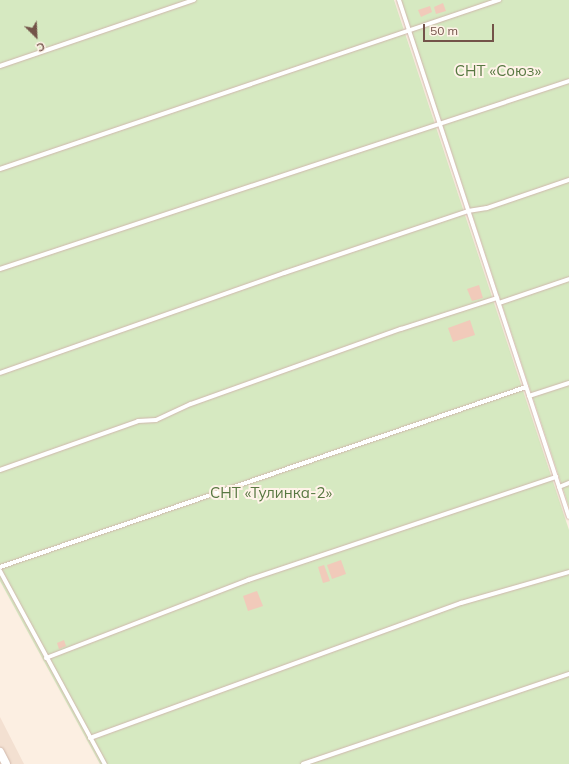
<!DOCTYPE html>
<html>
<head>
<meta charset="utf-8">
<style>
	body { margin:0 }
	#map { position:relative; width:569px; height:764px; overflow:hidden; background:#fcefe2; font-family:Mulish,sans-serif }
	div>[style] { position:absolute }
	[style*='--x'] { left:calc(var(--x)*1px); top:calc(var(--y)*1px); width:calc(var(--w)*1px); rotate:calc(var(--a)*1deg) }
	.residential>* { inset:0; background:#f3e0d1 }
	.green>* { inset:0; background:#d6e9c1 }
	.building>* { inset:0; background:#f1caba }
	.roads { filter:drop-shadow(0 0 1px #cfb7ac) drop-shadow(0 0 1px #cfb7ac) }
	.lane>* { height:4px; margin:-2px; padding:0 2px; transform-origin:2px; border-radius:2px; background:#fff }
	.street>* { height:8px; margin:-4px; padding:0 4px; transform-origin:4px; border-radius:4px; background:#fff }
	span { translate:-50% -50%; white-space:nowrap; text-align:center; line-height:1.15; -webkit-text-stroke:4px #fff3e8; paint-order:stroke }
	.park-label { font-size:15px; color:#587842 }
	.north { position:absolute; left:16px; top:16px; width:40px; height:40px; -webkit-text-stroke:3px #fff3e8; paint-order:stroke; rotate:156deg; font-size:11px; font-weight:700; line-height:16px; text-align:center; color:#735349 }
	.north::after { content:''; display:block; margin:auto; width:14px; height:18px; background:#735349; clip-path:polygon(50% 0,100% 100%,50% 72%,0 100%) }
	.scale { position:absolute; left:423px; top:24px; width:71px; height:18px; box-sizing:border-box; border:2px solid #735349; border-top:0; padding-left:5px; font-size:12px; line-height:14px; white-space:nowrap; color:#735349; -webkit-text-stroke:3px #fff3e8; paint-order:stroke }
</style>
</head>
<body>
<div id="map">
	<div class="residential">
		<i style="clip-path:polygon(0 717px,24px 764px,0 764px)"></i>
	</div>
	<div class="green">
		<i style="clip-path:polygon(0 0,394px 0,569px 530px,569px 764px,100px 764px,0 581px)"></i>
		<i style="clip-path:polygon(401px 0,569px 0,569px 507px)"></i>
	</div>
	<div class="building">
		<i style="clip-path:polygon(443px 3px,446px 11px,436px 14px,434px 7px)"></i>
		<i style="clip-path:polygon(430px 6px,432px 12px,421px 17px,418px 10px)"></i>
		<i style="clip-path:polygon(479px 285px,483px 298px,472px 301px,467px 289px)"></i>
		<i style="clip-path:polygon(470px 320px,475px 335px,453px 342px,448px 328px)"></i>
		<i style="clip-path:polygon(341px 560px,346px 574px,332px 579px,327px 565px)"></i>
		<i style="clip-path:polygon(324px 565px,330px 581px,323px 583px,318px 567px)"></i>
		<i style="clip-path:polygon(257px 591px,263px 606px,248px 611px,243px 596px)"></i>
		<i style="clip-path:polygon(64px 640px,66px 646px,59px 649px,57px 643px)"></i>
	</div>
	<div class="roads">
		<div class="lane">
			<i style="--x:399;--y:0;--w:544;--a:71.8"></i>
			<i style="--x:0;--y:66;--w:205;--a:-18.8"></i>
			<i style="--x:0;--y:169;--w:527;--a:-18.71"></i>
			<i style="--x:0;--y:269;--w:599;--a:-18.28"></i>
			<i style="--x:499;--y:303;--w:74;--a:-18.9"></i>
			<i style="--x:0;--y:373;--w:301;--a:-19.4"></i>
			<i style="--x:284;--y:273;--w:194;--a:-18.6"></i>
			<i style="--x:468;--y:211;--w:19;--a:-9"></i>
			<i style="--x:487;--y:208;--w:87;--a:-18.9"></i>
			<i style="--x:529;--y:396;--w:42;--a:-18"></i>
			<i style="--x:0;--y:470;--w:146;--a:-19.5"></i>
			<i style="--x:138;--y:421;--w:18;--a:-3"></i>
			<i style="--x:156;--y:420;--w:38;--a:-25"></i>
			<i style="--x:191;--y:404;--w:223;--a:-19.7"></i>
			<i style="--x:401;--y:329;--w:101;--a:-17.9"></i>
			<i style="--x:559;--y:487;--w:11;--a:-22"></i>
			<i style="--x:0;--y:567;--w:556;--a:-18.89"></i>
			<i style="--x:0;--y:571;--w:220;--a:61.5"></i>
			<i style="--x:46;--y:658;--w:217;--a:-21.1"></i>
			<i style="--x:248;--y:580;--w:325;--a:-18.5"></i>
			<i style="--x:90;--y:738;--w:395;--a:-20"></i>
			<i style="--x:461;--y:603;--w:112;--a:-16"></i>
			<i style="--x:303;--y:764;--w:281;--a:-18.7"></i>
		</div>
		<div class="street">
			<i style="--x:0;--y:752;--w:13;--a:63"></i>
		</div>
	</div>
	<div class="park-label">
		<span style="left:498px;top:71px">СНТ «Союз»</span>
		<span style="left:271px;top:493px">СНТ «Тулинка-2»</span>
	</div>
	<div class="north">С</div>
	<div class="scale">50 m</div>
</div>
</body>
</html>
